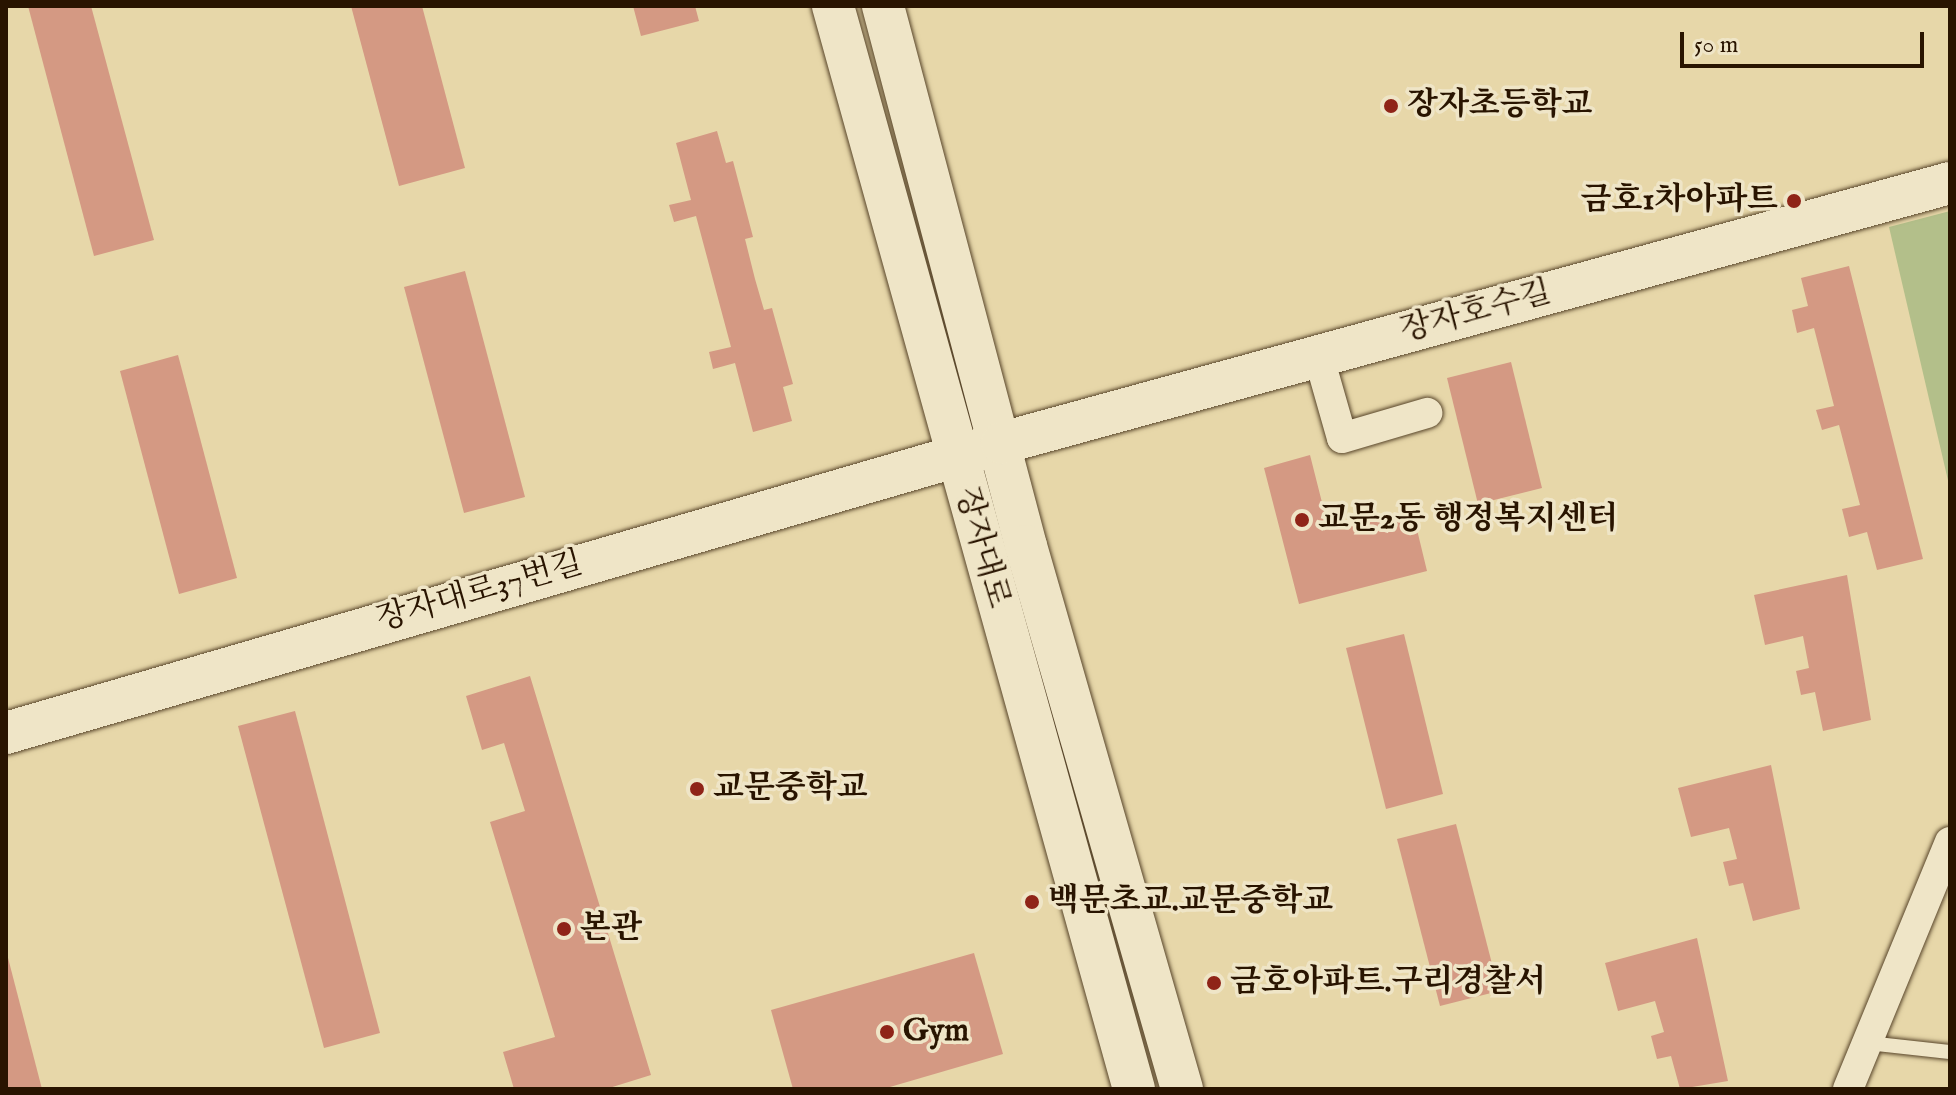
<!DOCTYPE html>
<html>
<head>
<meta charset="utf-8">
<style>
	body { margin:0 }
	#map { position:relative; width:1956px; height:1095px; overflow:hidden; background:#e7d7a9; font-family:"IM FELL English","Noto Serif KR",serif }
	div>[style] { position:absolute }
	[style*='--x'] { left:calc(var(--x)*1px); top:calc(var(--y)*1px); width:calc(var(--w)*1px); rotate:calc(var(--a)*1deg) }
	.green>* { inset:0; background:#b3bf8a }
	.building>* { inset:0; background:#d49983 }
	.roads { filter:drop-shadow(0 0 2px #58452a) drop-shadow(0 0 2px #58452a) }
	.lane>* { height:14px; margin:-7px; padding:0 7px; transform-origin:7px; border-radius:7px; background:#efe5c7 }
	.street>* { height:30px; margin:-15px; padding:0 15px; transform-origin:15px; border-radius:15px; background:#efe5c7 }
	.secondary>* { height:42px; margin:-21px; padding:0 21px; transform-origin:21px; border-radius:21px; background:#efe5c7 }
	.dots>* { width:22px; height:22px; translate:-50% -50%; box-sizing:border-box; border:4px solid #efe5c7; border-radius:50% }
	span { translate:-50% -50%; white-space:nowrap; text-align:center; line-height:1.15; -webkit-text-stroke:7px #efe5c7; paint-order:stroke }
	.poi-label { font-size:32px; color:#291400; font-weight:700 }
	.left { translate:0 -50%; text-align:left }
	.right { translate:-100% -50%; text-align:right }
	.street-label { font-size:32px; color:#291400 }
	.frame { position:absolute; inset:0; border:8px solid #291400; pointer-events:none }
	.scale { position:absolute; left:1680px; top:32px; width:244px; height:36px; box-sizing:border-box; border:4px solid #291400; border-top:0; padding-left:10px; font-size:24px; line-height:28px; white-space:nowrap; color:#291400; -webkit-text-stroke:6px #efe5c7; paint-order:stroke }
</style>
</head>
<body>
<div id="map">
	<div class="green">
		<i style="clip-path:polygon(1950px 211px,1950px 489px,1889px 227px)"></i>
	</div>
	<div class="building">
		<i style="clip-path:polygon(28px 6px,91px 6px,154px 240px,94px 256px)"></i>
		<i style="clip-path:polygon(351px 6px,422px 6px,465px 168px,399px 186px)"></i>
		<i style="clip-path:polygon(633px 6px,695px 6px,699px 21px,641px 36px)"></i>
		<i style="clip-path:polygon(717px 131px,726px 163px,733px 161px,753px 237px,745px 239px,755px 279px,764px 310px,772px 308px,793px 384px,783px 387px,792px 421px,753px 432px,735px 363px,713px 369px,709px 352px,731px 347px,696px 216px,674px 222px,669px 205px,691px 200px,676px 143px)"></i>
		<i style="clip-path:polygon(1849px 266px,1923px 559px,1877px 570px,1867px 532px,1849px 537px,1842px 509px,1860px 505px,1839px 425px,1822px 430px,1816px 410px,1834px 406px,1814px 328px,1797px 333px,1792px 310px,1808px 306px,1801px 278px)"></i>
		<i style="clip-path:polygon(465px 271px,525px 497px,464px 513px,404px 287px)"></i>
		<i style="clip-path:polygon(178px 355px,237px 578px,179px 594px,120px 371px)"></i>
		<i style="clip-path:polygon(1511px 362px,1542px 488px,1478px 504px,1447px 378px)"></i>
		<i style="clip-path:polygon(1310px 455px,1329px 530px,1412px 509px,1427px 571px,1299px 604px,1264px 468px)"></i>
		<i style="clip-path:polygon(1847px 575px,1871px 720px,1823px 731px,1815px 692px,1801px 695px,1796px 671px,1809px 668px,1803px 636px,1765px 645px,1754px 595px)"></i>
		<i style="clip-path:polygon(1404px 634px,1443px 794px,1386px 809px,1346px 648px)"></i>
		<i style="clip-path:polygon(530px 676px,651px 1075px,606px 1089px,514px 1089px,503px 1052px,555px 1037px,490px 822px,525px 811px,504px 743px,482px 750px,466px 696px)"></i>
		<i style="clip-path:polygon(295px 711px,380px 1033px,324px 1048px,238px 726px)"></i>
		<i style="clip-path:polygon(1771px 765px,1800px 909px,1753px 921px,1743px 883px,1729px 886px,1723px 862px,1737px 859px,1729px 828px,1691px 837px,1678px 788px)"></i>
		<i style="clip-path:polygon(1456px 824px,1499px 991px,1440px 1006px,1397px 839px)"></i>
		<i style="clip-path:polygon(1697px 938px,1728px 1081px,1680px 1089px,1671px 1056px,1657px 1059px,1651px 1036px,1664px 1032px,1655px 1001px,1618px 1011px,1605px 963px)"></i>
		<i style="clip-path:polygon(974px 953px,1003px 1054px,883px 1089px,793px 1089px,771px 1010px)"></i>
		<i style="clip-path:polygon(6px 954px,7px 954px,42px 1089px,6px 1089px)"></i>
	</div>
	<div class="roads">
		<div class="lane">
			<i style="--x:1868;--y:1043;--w:82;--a:6.3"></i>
		</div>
		<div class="street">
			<i style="--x:1318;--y:354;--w:87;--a:74.1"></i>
			<i style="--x:1342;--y:438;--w:89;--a:-16.4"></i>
			<i style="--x:1848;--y:1089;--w:267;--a:-67.6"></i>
		</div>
		<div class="secondary">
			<i style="--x:833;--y:6;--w:1124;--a:74.47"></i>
			<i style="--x:883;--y:6;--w:559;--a:75.17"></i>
			<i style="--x:1026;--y:546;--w:565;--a:73.97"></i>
			<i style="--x:6;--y:733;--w:1037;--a:-16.23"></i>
			<i style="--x:1002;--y:443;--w:983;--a:-15.34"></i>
		</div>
	</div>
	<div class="dots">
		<i style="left:1391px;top:106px;background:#8f2418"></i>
		<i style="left:1794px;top:201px;background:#8f2418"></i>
		<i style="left:1302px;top:520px;background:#8f2418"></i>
		<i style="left:697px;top:789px;background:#8f2418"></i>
		<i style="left:1032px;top:902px;background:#8f2418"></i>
		<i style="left:564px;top:929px;background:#8f2418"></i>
		<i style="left:1214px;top:983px;background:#8f2418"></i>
		<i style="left:887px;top:1032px;background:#8f2418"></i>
	</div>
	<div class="poi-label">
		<span class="left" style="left:1407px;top:106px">장자초등학교</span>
		<span class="right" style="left:1778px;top:201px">금호1차아파트</span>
		<span class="left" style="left:1318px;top:520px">교문2동 행정복지센터</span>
		<span class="left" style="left:713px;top:789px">교문중학교</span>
		<span class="left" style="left:1048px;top:902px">백문초교.교문중학교</span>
		<span class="left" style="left:580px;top:929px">본관</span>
		<span class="left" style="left:1230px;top:983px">금호아파트.구리경찰서</span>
		<span class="left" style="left:903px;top:1032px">Gym</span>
	</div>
	<div class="street-label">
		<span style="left:1476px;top:313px;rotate:-15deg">장자호수길</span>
		<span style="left:981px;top:548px;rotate:74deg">장자대로</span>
		<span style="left:480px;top:593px;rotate:-16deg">장자대로37번길</span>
	</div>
	<div class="frame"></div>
	<div class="scale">50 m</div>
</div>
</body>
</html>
